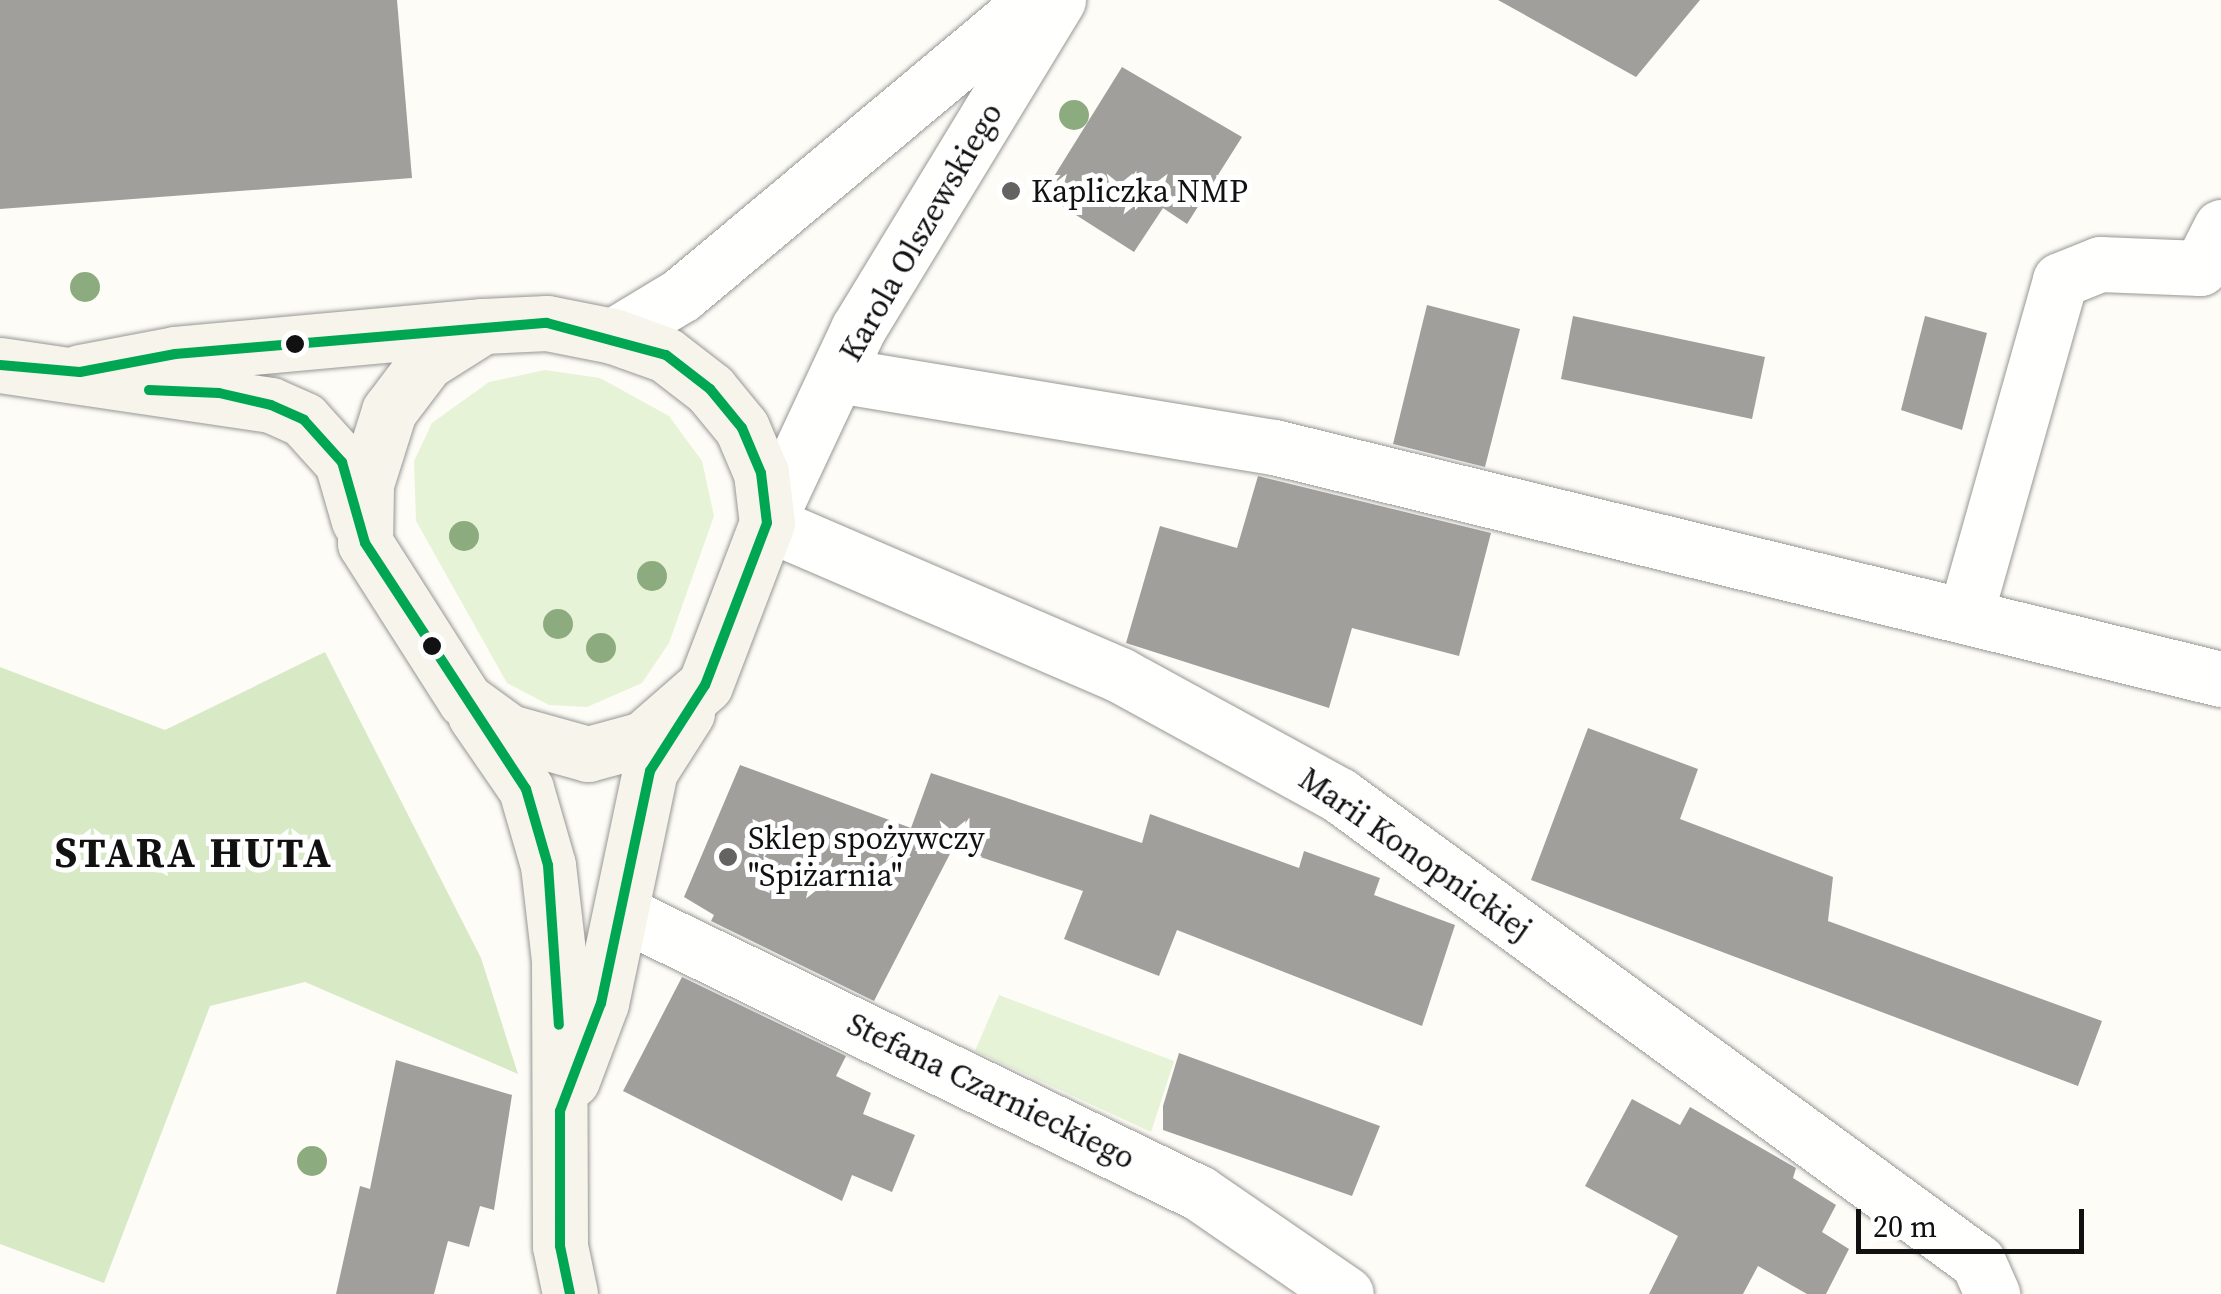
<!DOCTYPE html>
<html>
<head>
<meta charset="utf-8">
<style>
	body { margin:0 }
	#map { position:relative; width:2221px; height:1294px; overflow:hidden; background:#fdfcf7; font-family:"Source Serif 4",serif }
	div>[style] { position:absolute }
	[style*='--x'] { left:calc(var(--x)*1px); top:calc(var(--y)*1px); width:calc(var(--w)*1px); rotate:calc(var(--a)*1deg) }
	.green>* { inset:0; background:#e7f3d7 }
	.forest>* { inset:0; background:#d8eac5 }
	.building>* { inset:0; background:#a19f9c }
	.roads { filter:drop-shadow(0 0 2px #979795) drop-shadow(0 0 2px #979795) }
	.street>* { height:55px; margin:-27.5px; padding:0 27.5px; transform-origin:27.5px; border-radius:27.5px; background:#fffffe }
	.secondary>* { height:55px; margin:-27.5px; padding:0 27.5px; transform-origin:27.5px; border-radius:27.5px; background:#f6f4eb }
	.bus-1>* { height:10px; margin:-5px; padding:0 5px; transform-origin:5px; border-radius:5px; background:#00a651 }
	.trees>* { width:30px; height:30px; margin:-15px; border-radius:50%; background:#8cac80 }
	.dots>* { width:28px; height:28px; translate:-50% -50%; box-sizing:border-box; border:5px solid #fff; border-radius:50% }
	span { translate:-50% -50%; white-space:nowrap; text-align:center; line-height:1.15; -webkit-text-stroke:10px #fff; paint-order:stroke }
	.poi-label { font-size:32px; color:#111 }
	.left { translate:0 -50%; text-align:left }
	.street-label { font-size:32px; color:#111 }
	.district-label { font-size:42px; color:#111; font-weight:700; letter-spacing:2.5px }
	.scale { position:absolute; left:1856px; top:1209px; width:228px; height:45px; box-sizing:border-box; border:5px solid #111; border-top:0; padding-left:12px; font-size:30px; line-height:35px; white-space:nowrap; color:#111; -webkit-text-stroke:8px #fff; paint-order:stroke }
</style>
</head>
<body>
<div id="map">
	<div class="green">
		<i style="clip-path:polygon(545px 370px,600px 378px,669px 416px,702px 461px,714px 516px,669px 643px,642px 683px,587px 707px,549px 705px,507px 683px,416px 521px,414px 461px,432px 423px,489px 382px)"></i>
		<i style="clip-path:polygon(999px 995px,1174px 1061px,1151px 1132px,975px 1051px)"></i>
	</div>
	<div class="forest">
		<i style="clip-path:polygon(325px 652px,481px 958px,518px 1074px,305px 982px,210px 1006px,104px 1283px,0 1244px,0 667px,165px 730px)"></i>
	</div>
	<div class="building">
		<i style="clip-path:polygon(0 0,397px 0,412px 178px,0 209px)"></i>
		<i style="clip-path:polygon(1498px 0,1700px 0,1636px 77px)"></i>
		<i style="clip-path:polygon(1122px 67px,1242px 137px,1187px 224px,1163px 208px,1134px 252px,1043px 194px)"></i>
		<i style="clip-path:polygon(1427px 305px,1520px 329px,1485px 467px,1393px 444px)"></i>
		<i style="clip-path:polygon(1573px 316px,1765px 357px,1752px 419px,1561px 379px)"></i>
		<i style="clip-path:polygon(1925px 316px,1987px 333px,1962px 430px,1901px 410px)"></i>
		<i style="clip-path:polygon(1258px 476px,1491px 533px,1459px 656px,1352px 628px,1329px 708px,1126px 643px,1160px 526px,1237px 548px)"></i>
		<i style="clip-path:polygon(1588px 728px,1698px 769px,1680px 819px,1833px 877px,1828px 921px,2102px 1021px,2078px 1086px,1531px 880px)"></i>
		<i style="clip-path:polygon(740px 765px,911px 828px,931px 773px,1142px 843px,1150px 814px,1299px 868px,1304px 851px,1380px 878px,1374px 895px,1455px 925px,1422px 1026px,1177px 930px,1159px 976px,1064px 939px,1083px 891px,953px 848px,874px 1001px,711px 921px,714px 915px,684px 897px)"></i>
		<i style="clip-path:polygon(682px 977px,846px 1056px,836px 1076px,871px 1093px,863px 1114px,915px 1135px,892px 1192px,852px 1175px,842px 1201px,623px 1091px)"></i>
		<i style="clip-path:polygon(1179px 1053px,1380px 1126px,1352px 1196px,1163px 1130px,1163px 1106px)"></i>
		<i style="clip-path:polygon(396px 1060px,512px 1095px,494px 1210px,480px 1206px,469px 1247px,448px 1241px,434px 1294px,336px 1294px,360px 1186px,370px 1189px)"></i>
		<i style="clip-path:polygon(1632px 1099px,1680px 1125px,1690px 1107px,1796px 1168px,1793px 1178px,1836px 1205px,1822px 1232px,1849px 1249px,1826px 1294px,1807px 1294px,1758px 1266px,1743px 1294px,1649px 1294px,1678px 1236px,1585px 1186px)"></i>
	</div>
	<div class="roads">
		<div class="street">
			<i style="--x:1058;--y:0;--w:385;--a:121.3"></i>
			<i style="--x:858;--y:329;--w:214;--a:115.1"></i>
			<i style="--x:767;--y:523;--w:384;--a:23.3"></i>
			<i style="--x:1120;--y:675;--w:250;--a:28.7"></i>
			<i style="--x:1339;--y:795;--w:791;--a:36.16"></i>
			<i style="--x:1978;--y:1262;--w:35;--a:66"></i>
			<i style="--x:613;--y:336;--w:79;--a:-31.1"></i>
			<i style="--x:681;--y:295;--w:460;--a:-39.9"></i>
			<i style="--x:838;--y:375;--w:442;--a:9.4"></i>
			<i style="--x:1274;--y:447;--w:975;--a:13.77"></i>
			<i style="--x:1965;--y:616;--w:349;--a:-74.2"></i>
			<i style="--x:2060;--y:280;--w:43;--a:-21.8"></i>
			<i style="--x:2100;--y:264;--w:100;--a:2.3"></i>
			<i style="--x:2200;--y:268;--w:46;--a:-62.9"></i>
			<i style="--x:622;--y:913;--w:641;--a:25.89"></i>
			<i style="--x:1199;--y:1193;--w:178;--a:34.5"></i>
		</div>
		<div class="secondary">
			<i style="--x:0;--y:365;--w:274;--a:8.4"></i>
			<i style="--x:271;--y:405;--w:36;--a:24"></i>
			<i style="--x:304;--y:420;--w:57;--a:47.9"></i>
			<i style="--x:342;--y:462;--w:61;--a:73.9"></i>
			<i style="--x:80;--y:372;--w:97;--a:-10.7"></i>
			<i style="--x:175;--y:354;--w:309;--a:-5.2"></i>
			<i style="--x:483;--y:326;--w:64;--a:-2.7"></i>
			<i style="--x:547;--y:323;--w:67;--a:11.1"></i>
			<i style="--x:613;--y:336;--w:56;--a:19.7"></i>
			<i style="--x:666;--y:355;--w:56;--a:37.7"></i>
			<i style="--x:710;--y:389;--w:50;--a:50.6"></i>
			<i style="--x:742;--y:428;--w:49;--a:67.1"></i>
			<i style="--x:761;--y:473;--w:50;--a:83.2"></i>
			<i style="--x:767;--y:523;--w:173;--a:110.9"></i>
			<i style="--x:705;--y:685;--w:82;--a:138.9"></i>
			<i style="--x:643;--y:739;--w:57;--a:164.7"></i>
			<i style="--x:588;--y:754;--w:82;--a:-164.4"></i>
			<i style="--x:509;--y:732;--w:54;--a:-144"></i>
			<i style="--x:465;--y:700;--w:186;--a:-122.5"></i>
			<i style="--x:365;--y:543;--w:59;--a:-89"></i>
			<i style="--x:366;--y:484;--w:77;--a:-72.5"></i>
			<i style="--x:389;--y:411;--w:61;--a:-52.9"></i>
			<i style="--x:426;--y:362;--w:67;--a:-32.3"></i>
			<i style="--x:475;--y:715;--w:90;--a:55.4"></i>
			<i style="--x:526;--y:789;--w:79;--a:73.9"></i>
			<i style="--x:548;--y:865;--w:96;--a:83.4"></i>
			<i style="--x:559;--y:960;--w:286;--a:89.8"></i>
			<i style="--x:560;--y:1246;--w:49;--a:78.2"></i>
			<i style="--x:572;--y:1080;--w:82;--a:-69.4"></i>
			<i style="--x:601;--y:1003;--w:237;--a:-78.1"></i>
			<i style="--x:650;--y:771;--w:69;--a:-57.5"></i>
		</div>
	</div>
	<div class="bus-1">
		<i style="--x:0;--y:365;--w:80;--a:5"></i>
		<i style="--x:80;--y:372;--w:97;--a:-10.7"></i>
		<i style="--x:175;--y:354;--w:373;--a:-4.8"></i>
		<i style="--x:547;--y:323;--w:123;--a:15.1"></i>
		<i style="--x:666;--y:355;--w:56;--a:37.7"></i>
		<i style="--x:710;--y:389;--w:50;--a:50.6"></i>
		<i style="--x:742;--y:428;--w:49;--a:67.1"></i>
		<i style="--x:761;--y:473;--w:50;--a:83.2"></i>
		<i style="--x:767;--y:523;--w:173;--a:110.9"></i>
		<i style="--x:705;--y:685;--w:102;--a:122.6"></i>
		<i style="--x:650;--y:771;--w:237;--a:101.9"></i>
		<i style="--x:601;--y:1003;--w:116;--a:110.8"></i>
		<i style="--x:560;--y:1111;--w:135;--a:90"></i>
		<i style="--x:560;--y:1246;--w:49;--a:78.2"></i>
		<i style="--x:149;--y:390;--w:70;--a:2.5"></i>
		<i style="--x:219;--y:393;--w:53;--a:13"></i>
		<i style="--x:271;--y:405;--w:36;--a:24"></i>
		<i style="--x:304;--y:420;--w:57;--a:47.9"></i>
		<i style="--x:342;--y:462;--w:84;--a:74.1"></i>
		<i style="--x:365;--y:543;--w:294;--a:56.8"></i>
		<i style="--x:526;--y:789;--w:79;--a:73.9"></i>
		<i style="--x:548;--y:865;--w:160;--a:86.1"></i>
	</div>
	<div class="trees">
		<i style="left:1074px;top:115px"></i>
		<i style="left:85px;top:287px"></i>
		<i style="left:464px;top:536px"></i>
		<i style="left:652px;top:576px"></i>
		<i style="left:558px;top:624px"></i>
		<i style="left:601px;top:648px"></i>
		<i style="left:312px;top:1161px"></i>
	</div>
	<div class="dots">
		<i style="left:1011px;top:191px;background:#646362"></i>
		<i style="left:295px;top:344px;background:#111"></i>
		<i style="left:432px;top:646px;background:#111"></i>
		<i style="left:728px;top:857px;background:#646362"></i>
	</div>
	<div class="poi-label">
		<span class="left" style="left:1031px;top:191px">Kapliczka NMP</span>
		<span class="left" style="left:748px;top:857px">Sklep spożywczy<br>"Spiżarnia"</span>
	</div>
	<div class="street-label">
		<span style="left:921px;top:232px;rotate:-60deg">Karola Olszewskiego</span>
		<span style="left:1415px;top:854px;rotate:35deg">Marii Konopnickiej</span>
		<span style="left:991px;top:1091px;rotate:26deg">Stefana Czarnieckiego</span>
	</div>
	<div class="district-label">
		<span style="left:194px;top:852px">STARA HUTA</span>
	</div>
	<div class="scale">20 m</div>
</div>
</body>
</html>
